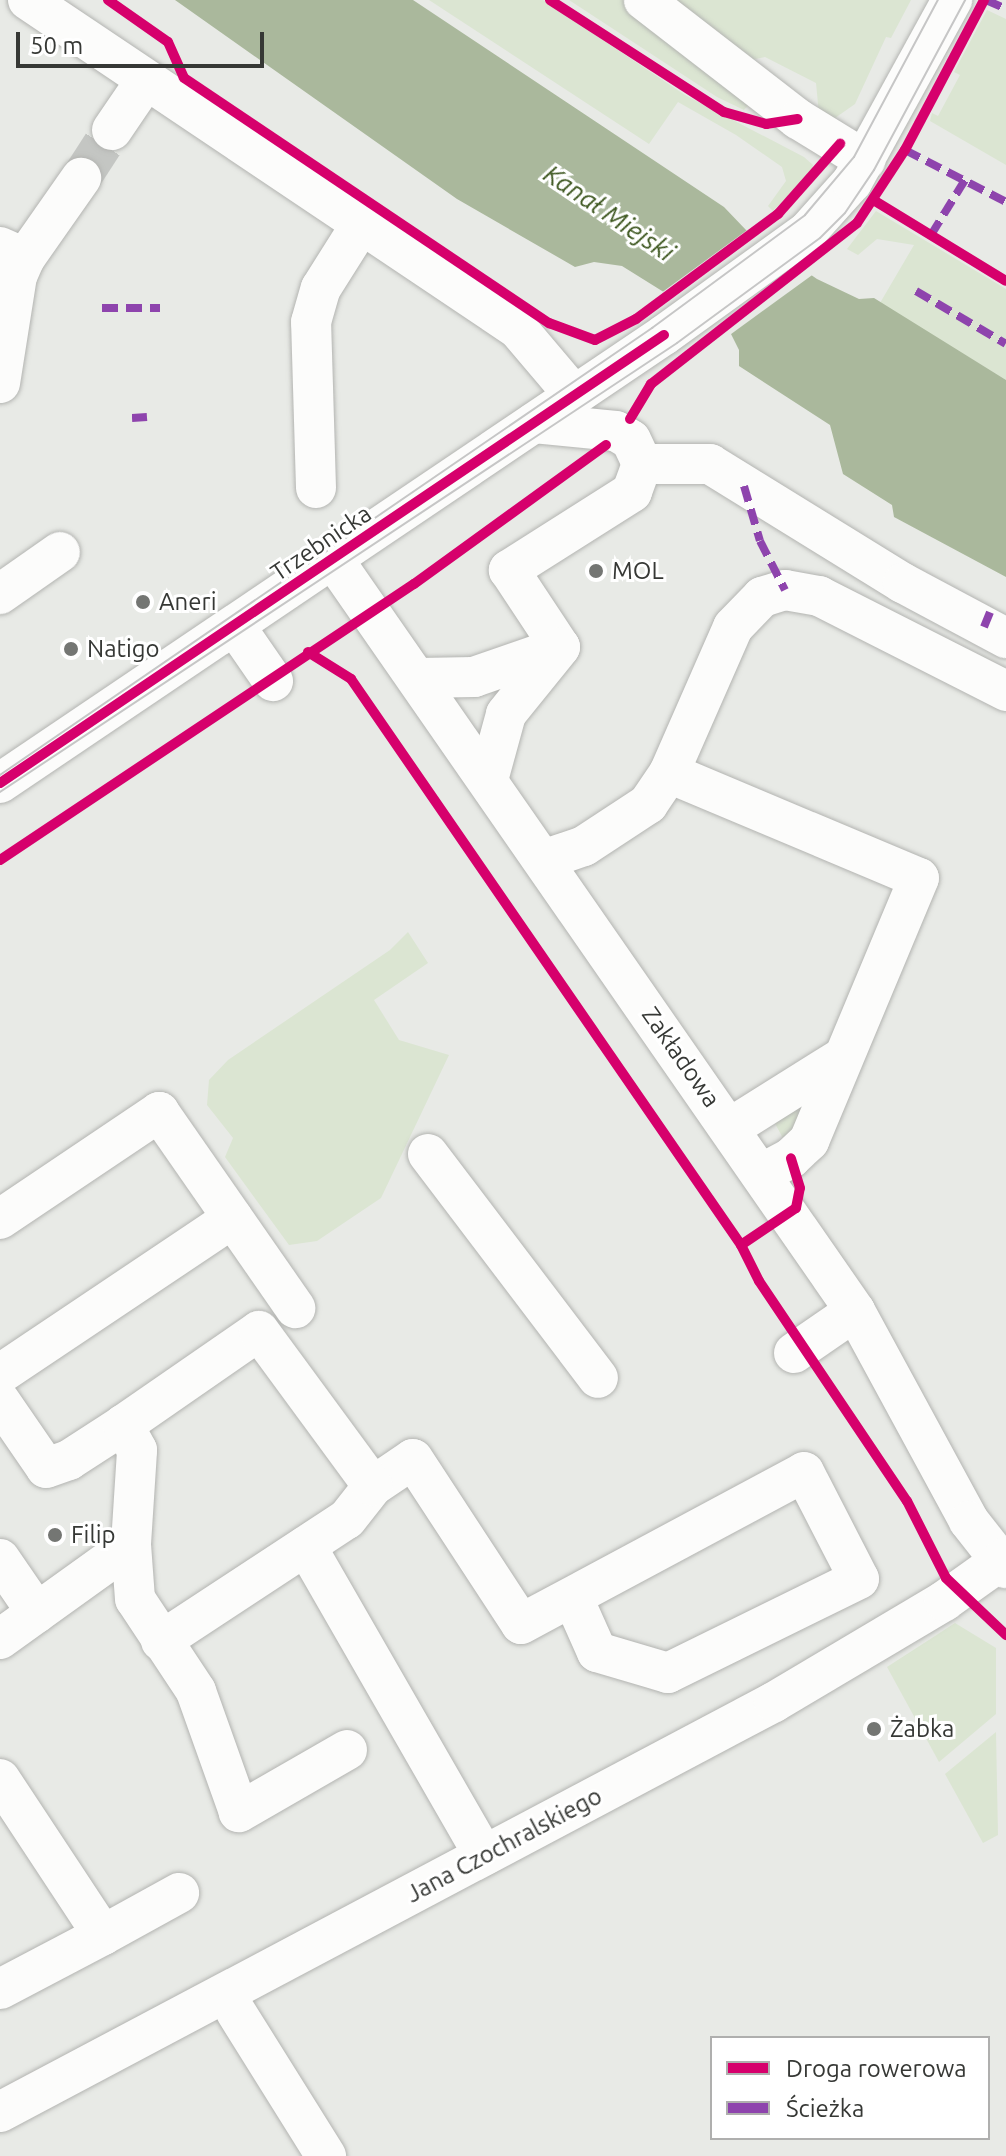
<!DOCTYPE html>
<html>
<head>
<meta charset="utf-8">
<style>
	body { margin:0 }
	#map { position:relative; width:1006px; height:2156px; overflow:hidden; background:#e8eae6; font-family:Ubuntu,sans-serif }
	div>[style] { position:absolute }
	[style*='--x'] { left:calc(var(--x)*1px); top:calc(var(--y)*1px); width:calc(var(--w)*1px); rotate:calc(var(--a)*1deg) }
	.green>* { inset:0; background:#dbe5d2 }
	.water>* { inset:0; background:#aab89c }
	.pier>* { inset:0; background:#e8eae6 }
	.minor-tunnel>* { height:40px; margin-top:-20px; transform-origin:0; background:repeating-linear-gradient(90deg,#c4c6c3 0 40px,transparent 0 60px) }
	.roads { filter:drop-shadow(0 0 2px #b3b4b1) drop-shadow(0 0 2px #b3b4b1) }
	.minor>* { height:40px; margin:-20px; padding:0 20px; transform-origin:20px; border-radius:20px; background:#fcfcfb }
	.tram>* { height:2px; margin:-1px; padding:0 1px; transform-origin:1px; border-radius:1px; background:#c6c6c6 }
	.quiet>* { height:8px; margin-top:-4px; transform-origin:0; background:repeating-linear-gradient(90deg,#8e44ad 0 16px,transparent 0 24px) }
	.cycleway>* { height:10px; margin:-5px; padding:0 5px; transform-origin:5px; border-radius:5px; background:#d6006c }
	.dots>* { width:22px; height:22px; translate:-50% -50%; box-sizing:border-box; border:4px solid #fff; border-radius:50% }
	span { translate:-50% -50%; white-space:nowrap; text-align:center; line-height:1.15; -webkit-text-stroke:6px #fff; paint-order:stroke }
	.street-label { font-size:24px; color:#363835 }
	.poi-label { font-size:24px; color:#363835 }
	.left { translate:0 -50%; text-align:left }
	.water-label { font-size:26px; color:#3c561e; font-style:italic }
	.legend { position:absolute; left:710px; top:2036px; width:280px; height:104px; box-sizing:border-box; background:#fff; border:2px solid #afafae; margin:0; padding:10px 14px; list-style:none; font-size:24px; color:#363835 }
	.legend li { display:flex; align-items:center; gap:16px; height:40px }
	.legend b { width:40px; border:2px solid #afafae }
	.scale { position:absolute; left:16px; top:32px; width:248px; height:36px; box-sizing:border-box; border:4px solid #363835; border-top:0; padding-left:10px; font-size:24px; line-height:28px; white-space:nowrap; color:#363835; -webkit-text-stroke:6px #fff; paint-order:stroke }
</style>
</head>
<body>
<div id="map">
	<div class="green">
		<i style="clip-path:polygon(429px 0,543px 0,685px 95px,804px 157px,813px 165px,811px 172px,773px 211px,768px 206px,786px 181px,782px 167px,736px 135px,678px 102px,649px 144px)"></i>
		<i style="clip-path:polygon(569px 0,630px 0,752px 101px,744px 110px,717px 97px)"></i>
		<i style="clip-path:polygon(663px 0,911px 0,891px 38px,886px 37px,855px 104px,835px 118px,819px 114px,816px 83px,765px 57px,741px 62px)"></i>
		<i style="clip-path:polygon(987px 10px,1006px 19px,1006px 165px,930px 121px,932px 113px,938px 116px,960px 75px,954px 72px)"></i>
		<i style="clip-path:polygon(876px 211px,1006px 289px,1006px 380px,880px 303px,914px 245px,877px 239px,858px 255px,847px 249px)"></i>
		<i style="clip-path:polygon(408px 932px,428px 963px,374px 1000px,399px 1040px,449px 1055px,381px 1198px,317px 1241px,289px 1245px,225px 1157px,233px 1138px,207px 1105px,209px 1080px,228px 1060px,390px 950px)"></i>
		<i style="clip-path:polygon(799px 1095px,812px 1108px,785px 1142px,771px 1116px)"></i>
		<i style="clip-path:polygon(955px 1623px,996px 1648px,996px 1714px,939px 1762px,887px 1667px)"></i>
		<i style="clip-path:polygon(996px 1732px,998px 1835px,983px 1843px,945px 1774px)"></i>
	</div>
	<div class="water">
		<i style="clip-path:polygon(175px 0,413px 0,724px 207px,746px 230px,817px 279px,859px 299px,874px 298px,1006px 380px,1006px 577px,894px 517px,892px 505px,843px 474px,830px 425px,739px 366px,739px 350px,731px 334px,622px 266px,594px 262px,575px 267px,457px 199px)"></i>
	</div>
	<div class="pier">
		<i style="clip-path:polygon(750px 228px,815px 273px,727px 337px,657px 296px)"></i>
	</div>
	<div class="minor-tunnel">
		<i style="--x:81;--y:178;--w:57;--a:-57.1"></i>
	</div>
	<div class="roads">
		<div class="minor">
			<i style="--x:28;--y:0;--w:590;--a:33.88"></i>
			<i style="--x:518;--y:329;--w:87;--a:49.7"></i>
			<i style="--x:644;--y:0;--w:195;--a:37.7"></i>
			<i style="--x:798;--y:119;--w:79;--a:31.5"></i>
			<i style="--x:112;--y:130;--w:60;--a:-55.8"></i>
			<i style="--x:0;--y:247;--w:27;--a:24"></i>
			<i style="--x:25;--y:258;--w:98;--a:-55"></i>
			<i style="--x:0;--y:383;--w:108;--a:-81"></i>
			<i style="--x:17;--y:276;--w:20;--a:-66"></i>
			<i style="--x:534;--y:423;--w:82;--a:5.6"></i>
			<i style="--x:616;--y:431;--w:17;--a:31"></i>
			<i style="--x:631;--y:440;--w:26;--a:65"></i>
			<i style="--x:642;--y:464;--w:30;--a:110"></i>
			<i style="--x:632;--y:492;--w:146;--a:147.6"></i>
			<i style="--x:509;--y:570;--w:92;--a:56.5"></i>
			<i style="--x:642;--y:464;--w:68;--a:0"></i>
			<i style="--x:710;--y:464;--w:227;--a:31.7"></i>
			<i style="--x:903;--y:583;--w:117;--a:28.1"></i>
			<i style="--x:316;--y:488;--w:166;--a:-91.7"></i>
			<i style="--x:311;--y:322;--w:35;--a:-74"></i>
			<i style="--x:321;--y:288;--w:73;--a:-57.8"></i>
			<i style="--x:333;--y:559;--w:915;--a:55.23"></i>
			<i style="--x:855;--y:1311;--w:239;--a:61.5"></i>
			<i style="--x:969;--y:1521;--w:60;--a:51.8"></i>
			<i style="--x:0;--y:594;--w:73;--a:-35"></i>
			<i style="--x:235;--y:626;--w:67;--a:55.4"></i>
			<i style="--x:419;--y:678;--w:55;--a:-1"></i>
			<i style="--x:474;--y:677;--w:91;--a:-19.2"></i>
			<i style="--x:669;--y:773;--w:271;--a:22.8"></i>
			<i style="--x:919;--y:878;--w:285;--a:112.7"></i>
			<i style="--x:809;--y:1141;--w:25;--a:137"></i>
			<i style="--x:791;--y:1158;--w:34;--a:152"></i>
			<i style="--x:488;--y:780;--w:68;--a:-74.7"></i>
			<i style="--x:506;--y:714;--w:86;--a:-51.1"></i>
			<i style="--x:0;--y:783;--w:801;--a:-34.01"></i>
			<i style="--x:664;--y:335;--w:178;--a:-35.8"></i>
			<i style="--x:808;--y:231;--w:66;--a:-48.1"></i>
			<i style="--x:852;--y:182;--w:208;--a:-61.2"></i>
			<i style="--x:543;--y:860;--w:43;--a:-18.9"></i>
			<i style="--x:584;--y:846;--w:77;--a:-33.3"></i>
			<i style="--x:648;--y:804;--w:37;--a:-56"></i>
			<i style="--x:669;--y:773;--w:159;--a:-66.3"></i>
			<i style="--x:733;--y:627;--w:42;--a:-46"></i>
			<i style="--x:762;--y:597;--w:24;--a:-17"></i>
			<i style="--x:785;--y:590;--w:35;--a:10"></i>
			<i style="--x:819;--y:596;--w:210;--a:26.9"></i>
			<i style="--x:730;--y:1128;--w:133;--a:-32.1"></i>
			<i style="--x:428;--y:1154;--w:281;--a:52.8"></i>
			<i style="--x:0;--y:1219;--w:192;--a:-33.9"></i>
			<i style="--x:159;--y:1112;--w:239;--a:55.2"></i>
			<i style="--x:794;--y:1353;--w:74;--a:-34.5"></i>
			<i style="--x:0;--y:1374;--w:280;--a:-33.8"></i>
			<i style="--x:0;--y:1401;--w:81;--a:55.5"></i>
			<i style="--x:46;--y:1468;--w:24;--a:-19"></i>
			<i style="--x:69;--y:1460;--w:64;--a:-32.9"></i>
			<i style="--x:306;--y:1546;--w:357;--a:60.1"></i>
			<i style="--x:0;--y:1559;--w:65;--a:55.6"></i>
			<i style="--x:0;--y:1639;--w:132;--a:-35.7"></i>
			<i style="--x:161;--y:1641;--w:222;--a:-33.3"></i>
			<i style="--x:347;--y:1519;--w:42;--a:-51.8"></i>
			<i style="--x:373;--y:1486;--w:48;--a:-34"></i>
			<i style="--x:413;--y:1459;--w:197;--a:56.8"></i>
			<i style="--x:521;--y:1624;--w:321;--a:-28.2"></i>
			<i style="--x:804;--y:1472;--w:120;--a:62.8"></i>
			<i style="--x:859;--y:1579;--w:213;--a:153.8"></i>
			<i style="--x:668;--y:1673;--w:74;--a:-163.5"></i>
			<i style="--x:597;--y:1652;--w:59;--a:-114"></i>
			<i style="--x:347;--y:1750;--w:125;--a:150.1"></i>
			<i style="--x:239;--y:1812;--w:128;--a:-109.6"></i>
			<i style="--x:196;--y:1691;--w:110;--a:-123.5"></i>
			<i style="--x:135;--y:1599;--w:55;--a:-94.2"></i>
			<i style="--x:131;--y:1544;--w:94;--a:-86.3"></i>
			<i style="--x:137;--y:1450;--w:29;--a:-119"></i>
			<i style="--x:123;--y:1425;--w:165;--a:-34.7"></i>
			<i style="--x:259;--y:1331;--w:192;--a:53.7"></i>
			<i style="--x:0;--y:1779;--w:187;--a:56.6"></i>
			<i style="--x:103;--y:1935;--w:116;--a:152.3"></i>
			<i style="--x:103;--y:1935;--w:87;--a:-28.9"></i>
			<i style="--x:236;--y:2012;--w:170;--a:58"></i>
			<i style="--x:0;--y:2112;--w:876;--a:-27.91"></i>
			<i style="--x:774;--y:1702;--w:198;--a:-30.7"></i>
			<i style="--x:944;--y:1601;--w:76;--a:-35.4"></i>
		</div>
	</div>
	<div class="tram">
		<i style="--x:0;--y:775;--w:791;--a:-34.43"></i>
		<i style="--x:652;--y:328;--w:190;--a:-36.4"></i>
		<i style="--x:805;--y:215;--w:76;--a:-49.8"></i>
		<i style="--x:854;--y:157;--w:178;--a:-61.9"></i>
		<i style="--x:0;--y:792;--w:812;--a:-33.55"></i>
		<i style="--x:677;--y:343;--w:177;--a:-36.3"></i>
		<i style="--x:820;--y:238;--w:35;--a:-45"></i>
		<i style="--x:845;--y:213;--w:52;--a:-56"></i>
		<i style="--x:874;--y:170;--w:193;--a:-61.8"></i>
	</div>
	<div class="quiet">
		<i style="--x:986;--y:0;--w:22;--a:24"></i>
		<i style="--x:905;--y:150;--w:114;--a:27.2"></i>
		<i style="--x:931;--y:235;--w:65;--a:-58.3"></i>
		<i style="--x:916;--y:291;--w:104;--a:30.5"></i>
		<i style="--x:102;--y:308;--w:58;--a:0"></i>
		<i style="--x:132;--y:418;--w:15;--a:-4"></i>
		<i style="--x:744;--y:486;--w:57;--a:73.8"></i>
		<i style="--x:760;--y:541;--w:55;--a:63"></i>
		<i style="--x:984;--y:627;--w:16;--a:-68"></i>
	</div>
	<div class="cycleway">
		<i style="--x:108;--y:0;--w:73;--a:35"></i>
		<i style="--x:168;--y:42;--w:39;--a:66"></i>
		<i style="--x:184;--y:78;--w:440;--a:33.9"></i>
		<i style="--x:549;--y:323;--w:49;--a:20.3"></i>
		<i style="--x:595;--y:340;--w:46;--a:-27.1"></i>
		<i style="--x:636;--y:319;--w:177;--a:-36.5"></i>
		<i style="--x:778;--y:214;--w:94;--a:-48.5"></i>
		<i style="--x:550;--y:0;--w:207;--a:32.8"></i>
		<i style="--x:724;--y:112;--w:44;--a:15.9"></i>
		<i style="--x:766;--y:124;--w:32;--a:-9"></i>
		<i style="--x:875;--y:201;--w:153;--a:31.4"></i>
		<i style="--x:630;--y:419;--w:41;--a:-59"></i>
		<i style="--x:651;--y:384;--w:261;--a:-38"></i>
		<i style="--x:857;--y:223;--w:87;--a:-56.7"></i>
		<i style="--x:905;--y:150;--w:170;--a:-62.2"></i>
		<i style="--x:308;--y:652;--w:51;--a:32.1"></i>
		<i style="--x:351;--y:679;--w:687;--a:55.43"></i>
		<i style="--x:741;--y:1245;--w:40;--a:63.4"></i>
		<i style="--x:759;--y:1281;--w:265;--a:56.1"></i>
		<i style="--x:907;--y:1501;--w:86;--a:63.1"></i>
		<i style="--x:946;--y:1578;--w:83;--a:43.5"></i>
		<i style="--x:0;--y:783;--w:801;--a:-34.01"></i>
		<i style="--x:0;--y:860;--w:498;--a:-33.7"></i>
		<i style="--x:414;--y:584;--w:237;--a:-35.9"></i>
		<i style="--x:741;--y:1245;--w:66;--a:-33.9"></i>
		<i style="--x:796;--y:1208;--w:20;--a:-79"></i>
		<i style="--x:800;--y:1188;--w:31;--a:-107"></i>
	</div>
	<div class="dots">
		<i style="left:596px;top:571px;background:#747673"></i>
		<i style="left:143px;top:602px;background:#747673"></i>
		<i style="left:71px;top:649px;background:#747673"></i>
		<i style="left:55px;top:1535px;background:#747673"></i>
		<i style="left:874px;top:1729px;background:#747673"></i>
	</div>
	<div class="street-label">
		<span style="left:321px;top:543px;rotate:-34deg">Trzebnicka</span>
		<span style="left:681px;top:1057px;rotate:55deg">Zakładowa</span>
		<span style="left:504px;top:1845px;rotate:-28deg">Jana Czochralskiego</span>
	</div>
	<div class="poi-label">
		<span class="left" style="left:612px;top:571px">MOL</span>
		<span class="left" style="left:159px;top:602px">Aneri</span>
		<span class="left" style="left:87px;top:649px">Natigo</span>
		<span class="left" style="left:71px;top:1535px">Filip</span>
		<span class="left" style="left:890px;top:1729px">Żabka</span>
	</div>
	<div class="water-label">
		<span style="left:609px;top:213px;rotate:34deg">Kanał Miejski</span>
	</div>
	<ul class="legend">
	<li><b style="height:10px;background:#d6006c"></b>Droga rowerowa</li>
	<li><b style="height:10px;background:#8e44ad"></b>Ścieżka</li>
	</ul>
	<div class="scale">50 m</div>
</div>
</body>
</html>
